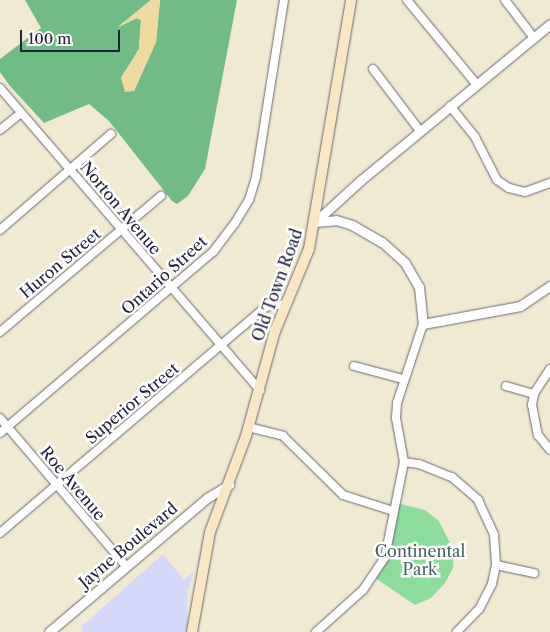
<!DOCTYPE html>
<html>
<head>
<meta charset="utf-8">
<style>
	body { margin:0 }
	#map { position:relative; width:550px; height:632px; overflow:hidden; background:#f1ead3; font-family:"Libre Caslon Text",serif }
	div>[style] { position:absolute }
	[style*='--x'] { left:calc(var(--x)*1px); top:calc(var(--y)*1px); width:calc(var(--w)*1px); rotate:calc(var(--a)*1deg) }
	.built>* { inset:0; background:#d5d8f9 }
	.green>* { inset:0; background:#8cdd9c }
	.forest>* { inset:0; background:#71bc84 }
	.sand>* { inset:0; background:#eeda9e }
	.roads { filter:drop-shadow(0 0 1px #6a6870) drop-shadow(0 0 1px #6a6870) }
	.minor>* { height:8px; margin:-4px; padding:0 4px; transform-origin:4px; border-radius:4px; background:#fff }
	.tertiary>* { height:9px; margin:-4.5px; padding:0 4.5px; transform-origin:4.5px; border-radius:4.5px; background:#fff }
	.secondary>* { height:10px; margin:-5px; padding:0 5px; transform-origin:5px; border-radius:5px; background:#f9e7c3 }
	span { translate:-50% -50%; white-space:nowrap; text-align:center; line-height:1.15; -webkit-text-stroke:5px #fff; paint-order:stroke }
	.street-label { font-size:16px; color:#22223b }
	.park-label { font-size:16px; color:#47635d }
	.scale { position:absolute; left:20px; top:30px; width:100px; height:22px; box-sizing:border-box; border:2px solid #22223b; border-top:0; padding-left:6px; font-size:15px; line-height:18px; white-space:nowrap; color:#22223b; -webkit-text-stroke:4px #fff; paint-order:stroke }
</style>
</head>
<body>
<div id="map">
	<div class="built">
		<i style="clip-path:polygon(163px 554px,184px 580px,194px 571px,187px 594px,188px 632px,82px 632px,82px 626px)"></i>
	</div>
	<div class="green">
		<i style="clip-path:polygon(396px 503px,425px 510px,439px 521px,454px 551px,453px 568px,445px 583px,431px 598px,415px 605px,375px 578px,386px 559px)"></i>
	</div>
	<div class="forest">
		<i style="clip-path:polygon(25px 0,151px 0,119px 26px,137px 18px,141px 20px,139px 49px,121px 78px,134px 91px,156px 42px,160px 0,237px 0,205px 169px,188px 196px,177px 204px,172px 201px,109px 121px,89px 104px,44px 123px,10px 86px,0 72px,0 59px,41px 28px)"></i>
	</div>
	<div class="sand">
		<i style="clip-path:polygon(151px 0,160px 0,156px 42px,134px 91px,125px 92px,121px 78px,139px 49px,141px 20px,137px 18px,117px 28px)"></i>
	</div>
	<div class="roads">
		<div class="minor">
			<i style="--x:407;--y:0;--w:110;--a:50.5"></i>
			<i style="--x:505;--y:0;--w:48;--a:52.7"></i>
			<i style="--x:373;--y:69;--w:78;--a:52.8"></i>
			<i style="--x:0;--y:88;--w:399;--a:49.3"></i>
			<i style="--x:450;--y:106;--w:40;--a:51"></i>
			<i style="--x:475;--y:137;--w:48;--a:62.9"></i>
			<i style="--x:497;--y:180;--w:14;--a:34"></i>
			<i style="--x:509;--y:188;--w:16;--a:14"></i>
			<i style="--x:525;--y:192;--w:27;--a:-20"></i>
			<i style="--x:0;--y:130;--w:27;--a:-39"></i>
			<i style="--x:0;--y:230;--w:147;--a:-40.9"></i>
			<i style="--x:0;--y:332;--w:211;--a:-40.2"></i>
			<i style="--x:354;--y:366;--w:51;--a:14.9"></i>
			<i style="--x:550;--y:369;--w:30;--a:123"></i>
			<i style="--x:534;--y:394;--w:11;--a:100"></i>
			<i style="--x:532;--y:405;--w:31;--a:79"></i>
			<i style="--x:538;--y:435;--w:19;--a:51"></i>
			<i style="--x:506;--y:386;--w:29;--a:16"></i>
			<i style="--x:0;--y:418;--w:193;--a:49.6"></i>
			<i style="--x:248;--y:427;--w:36;--a:14"></i>
			<i style="--x:283;--y:436;--w:84;--a:44.5"></i>
			<i style="--x:343;--y:495;--w:52;--a:17.7"></i>
			<i style="--x:0;--y:433;--w:280;--a:-40.4"></i>
			<i style="--x:213;--y:252;--w:36;--a:-53"></i>
			<i style="--x:235;--y:223;--w:27;--a:-59"></i>
			<i style="--x:249;--y:200;--w:24;--a:-73"></i>
			<i style="--x:256;--y:177;--w:179;--a:-81"></i>
			<i style="--x:404;--y:462;--w:15;--a:8"></i>
			<i style="--x:419;--y:464;--w:35;--a:22"></i>
			<i style="--x:452;--y:477;--w:35;--a:41"></i>
			<i style="--x:478;--y:500;--w:38;--a:65"></i>
			<i style="--x:494;--y:535;--w:30;--a:86"></i>
			<i style="--x:496;--y:565;--w:19;--a:102"></i>
			<i style="--x:492;--y:584;--w:28;--a:117"></i>
			<i style="--x:479;--y:609;--w:32;--a:134"></i>
			<i style="--x:0;--y:533;--w:349;--a:-40.4"></i>
			<i style="--x:266;--y:307;--w:20;--a:-9"></i>
			<i style="--x:496;--y:565;--w:39;--a:12"></i>
			<i style="--x:316;--y:632;--w:63;--a:-41.8"></i>
			<i style="--x:363;--y:590;--w:40;--a:-56"></i>
			<i style="--x:385;--y:557;--w:97;--a:-78.7"></i>
			<i style="--x:404;--y:462;--w:45;--a:-100.3"></i>
			<i style="--x:396;--y:418;--w:15;--a:-86"></i>
			<i style="--x:397;--y:403;--w:83;--a:-71.8"></i>
		</div>
		<div class="tertiary">
			<i style="--x:315;--y:222;--w:62;--a:-42.4"></i>
			<i style="--x:361;--y:180;--w:245;--a:-39.5"></i>
			<i style="--x:315;--y:222;--w:21;--a:-5"></i>
			<i style="--x:336;--y:220;--w:17;--a:17"></i>
			<i style="--x:352;--y:225;--w:34;--a:30"></i>
			<i style="--x:382;--y:242;--w:31;--a:42"></i>
			<i style="--x:405;--y:263;--w:28;--a:60"></i>
			<i style="--x:419;--y:287;--w:37;--a:84"></i>
			<i style="--x:423;--y:324;--w:99;--a:-10.5"></i>
			<i style="--x:520;--y:306;--w:36;--a:-34"></i>
			<i style="--x:49;--y:632;--w:207;--a:-40.3"></i>
			<i style="--x:207;--y:498;--w:26;--a:-31"></i>
		</div>
		<div class="secondary">
			<i style="--x:192;--y:632;--w:102;--a:-79.8"></i>
			<i style="--x:210;--y:532;--w:103;--a:-69.4"></i>
			<i style="--x:246;--y:436;--w:109;--a:-74.6"></i>
			<i style="--x:275;--y:331;--w:89;--a:-67.5"></i>
			<i style="--x:309;--y:249;--w:253;--a:-80.4"></i>
		</div>
	</div>
	<div class="street-label">
		<span style="left:121px;top:208px;rotate:50deg">Norton Avenue</span>
		<span style="left:60px;top:263px;rotate:-40deg">Huron Street</span>
		<span style="left:164px;top:275px;rotate:-42deg">Ontario Street</span>
		<span style="left:277px;top:285px;rotate:-70deg">Old Town Road</span>
		<span style="left:132px;top:403px;rotate:-40deg">Superior Street</span>
		<span style="left:73px;top:483px;rotate:50deg">Roe Avenue</span>
		<span style="left:128px;top:545px;rotate:-40deg">Jayne Boulevard</span>
	</div>
	<div class="park-label">
		<span style="left:420px;top:560px">Continental<br>Park</span>
	</div>
	<div class="scale">100 m</div>
</div>
</body>
</html>
